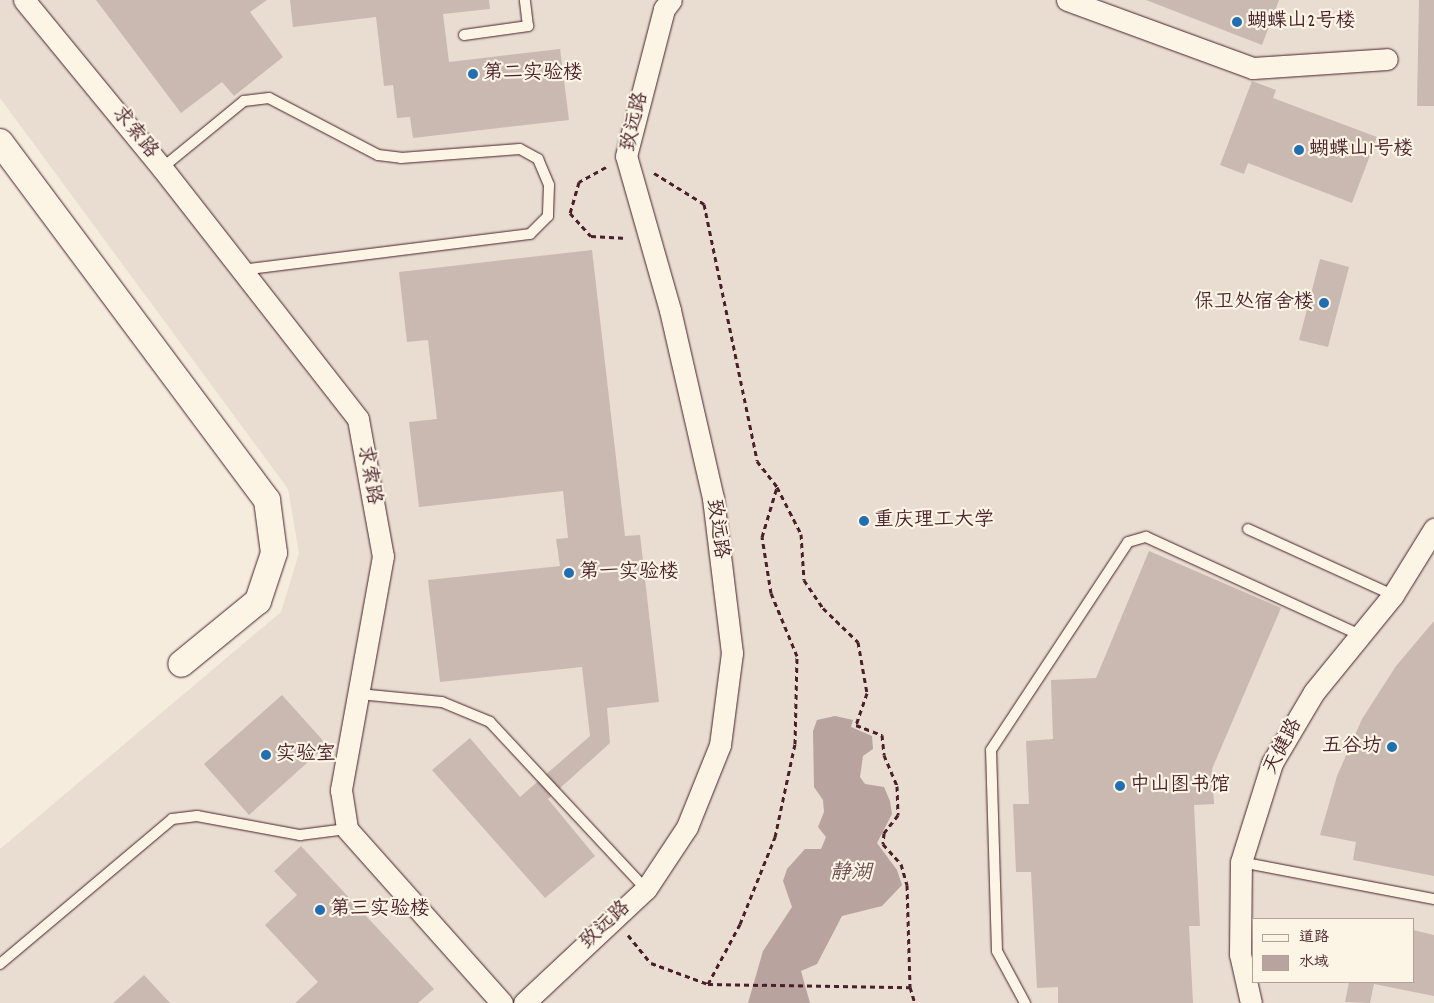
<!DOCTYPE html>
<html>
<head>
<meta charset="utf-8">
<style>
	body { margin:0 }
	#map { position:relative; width:1434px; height:1003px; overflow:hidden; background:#f5ecde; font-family:Dekko,"LXGW WenKai TC",sans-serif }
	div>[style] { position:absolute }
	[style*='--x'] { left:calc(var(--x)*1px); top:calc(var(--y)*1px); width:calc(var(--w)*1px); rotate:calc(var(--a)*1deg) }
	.built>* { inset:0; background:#e8ddd0 }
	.water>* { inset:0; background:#b8a39e }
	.building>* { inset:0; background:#cab9b1 }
	.path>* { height:3px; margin-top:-1.5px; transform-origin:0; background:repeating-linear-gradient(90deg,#4a1f2b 0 5px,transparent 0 9px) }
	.roads { filter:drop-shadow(0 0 1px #4a1f2b) drop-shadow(0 0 1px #4a1f2b) }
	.service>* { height:10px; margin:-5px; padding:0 5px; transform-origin:5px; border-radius:5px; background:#fcf5e5 }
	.minor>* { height:21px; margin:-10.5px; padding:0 10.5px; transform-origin:10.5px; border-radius:10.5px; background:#fcf5e5 }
	.tertiary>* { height:26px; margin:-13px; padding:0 13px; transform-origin:13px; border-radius:13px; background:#fcf5e5 }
	.dots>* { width:14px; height:14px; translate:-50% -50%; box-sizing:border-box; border:2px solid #fcf5e5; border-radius:50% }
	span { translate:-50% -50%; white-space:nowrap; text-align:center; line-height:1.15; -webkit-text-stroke:4.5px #fcf5e5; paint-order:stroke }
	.poi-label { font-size:20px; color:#4a1f2b }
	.left { translate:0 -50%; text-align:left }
	.right { translate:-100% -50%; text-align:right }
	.street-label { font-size:20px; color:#4a1f2b }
	.water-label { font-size:21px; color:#704d53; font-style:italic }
	.legend { position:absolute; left:1252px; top:918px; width:162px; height:65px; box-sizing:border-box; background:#fcf5e5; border:1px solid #b59f9b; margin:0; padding:6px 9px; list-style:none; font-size:15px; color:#4a1f2b }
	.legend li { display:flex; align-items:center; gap:10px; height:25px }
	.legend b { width:25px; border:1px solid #b59f9b }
</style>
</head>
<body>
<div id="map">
	<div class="built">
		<i style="clip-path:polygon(evenodd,0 0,1434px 0,1434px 1003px,0 1003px,0 849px,281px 612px,299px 553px,288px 489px,0 98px,0 0,1253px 919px,1413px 919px,1413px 982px,1253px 982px,1253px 919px)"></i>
	</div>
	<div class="water">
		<i style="clip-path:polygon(835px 716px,853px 720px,851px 727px,872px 736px,873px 749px,863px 756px,860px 777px,865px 784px,884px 787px,890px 801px,892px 814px,877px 843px,897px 870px,902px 885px,882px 906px,842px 916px,817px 964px,801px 971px,810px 1003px,748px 1003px,763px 951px,792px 907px,783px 881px,787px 869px,805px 849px,821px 849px,826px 837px,818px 827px,824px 812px,823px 800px,814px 787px,813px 731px,817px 720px)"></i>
	</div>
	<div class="building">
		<i style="clip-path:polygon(96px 0,267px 0,250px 12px,283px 57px,234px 96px,222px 82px,181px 113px)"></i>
		<i style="clip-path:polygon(290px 0,489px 0,490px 9px,443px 14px,449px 62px,560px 49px,569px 120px,413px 138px,410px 117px,397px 118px,393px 85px,384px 86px,376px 17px,293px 27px)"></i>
		<i style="clip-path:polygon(1146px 0,1279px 0,1262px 45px)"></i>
		<i style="clip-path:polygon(1419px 0,1434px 0,1434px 106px,1417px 106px)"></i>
		<i style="clip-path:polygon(1252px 81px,1276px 90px,1273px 98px,1377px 137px,1352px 203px,1248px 163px,1244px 174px,1220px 165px)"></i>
		<i style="clip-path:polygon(592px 250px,625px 536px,640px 535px,659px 702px,607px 708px,610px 743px,548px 799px,595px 856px,545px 898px,432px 770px,470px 738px,520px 797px,590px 736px,582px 667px,440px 682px,428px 580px,560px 566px,556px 539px,568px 538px,563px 491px,419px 507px,409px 422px,437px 419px,428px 340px,407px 342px,399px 272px)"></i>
		<i style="clip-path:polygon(1320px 259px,1349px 267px,1328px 347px,1299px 340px)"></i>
		<i style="clip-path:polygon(1149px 551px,1281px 608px,1212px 769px,1214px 804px,1194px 805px,1200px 926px,1189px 926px,1193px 1003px,1058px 1003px,1058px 987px,1037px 988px,1031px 872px,1016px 872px,1013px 804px,1029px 804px,1026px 741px,1053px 739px,1051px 680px,1096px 678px)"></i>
		<i style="clip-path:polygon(1434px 621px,1434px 876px,1353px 860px,1356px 842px,1320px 835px,1337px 776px,1362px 719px,1396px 666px)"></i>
		<i style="clip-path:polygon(282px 695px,327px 745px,249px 815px,204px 764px)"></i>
		<i style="clip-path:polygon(301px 846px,434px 989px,418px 1003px,295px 1003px,318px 982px,265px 925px,297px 895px,274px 871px)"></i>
		<i style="clip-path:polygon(1413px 930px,1434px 935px,1434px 996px,1374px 984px,1370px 1003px,1345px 1002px,1349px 982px,1413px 982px)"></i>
		<i style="clip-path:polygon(144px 975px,170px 1003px,113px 1003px)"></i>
	</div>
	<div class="path">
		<i style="--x:606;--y:167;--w:31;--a:151"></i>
		<i style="--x:579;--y:182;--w:32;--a:106"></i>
		<i style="--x:570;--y:213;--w:31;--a:48"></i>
		<i style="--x:591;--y:236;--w:36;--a:3"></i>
		<i style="--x:654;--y:173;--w:59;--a:31.8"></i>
		<i style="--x:704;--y:204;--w:262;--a:78.3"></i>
		<i style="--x:757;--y:461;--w:33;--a:52"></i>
		<i style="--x:777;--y:487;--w:53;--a:62.9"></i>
		<i style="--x:801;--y:534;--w:46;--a:86.3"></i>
		<i style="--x:804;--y:580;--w:34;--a:56"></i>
		<i style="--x:823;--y:608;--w:49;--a:44.2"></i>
		<i style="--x:858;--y:642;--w:52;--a:80"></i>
		<i style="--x:867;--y:693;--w:34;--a:109"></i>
		<i style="--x:856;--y:725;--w:28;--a:21"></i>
		<i style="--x:882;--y:735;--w:20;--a:84"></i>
		<i style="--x:884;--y:755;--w:34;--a:67"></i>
		<i style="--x:897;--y:786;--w:29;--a:88"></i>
		<i style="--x:898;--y:815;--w:23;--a:128"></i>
		<i style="--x:884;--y:833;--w:11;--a:95"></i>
		<i style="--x:883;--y:844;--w:27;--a:48"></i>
		<i style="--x:901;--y:864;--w:22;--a:74"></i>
		<i style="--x:907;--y:885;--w:102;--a:88.3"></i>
		<i style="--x:910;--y:987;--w:17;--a:73"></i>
		<i style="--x:628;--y:935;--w:36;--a:51"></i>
		<i style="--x:651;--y:963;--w:61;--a:20.2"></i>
		<i style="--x:708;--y:984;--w:202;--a:0.9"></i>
		<i style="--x:708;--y:984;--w:68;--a:-61.9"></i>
		<i style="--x:740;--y:924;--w:94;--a:-68.1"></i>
		<i style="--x:775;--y:837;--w:95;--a:-77.9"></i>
		<i style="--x:795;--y:744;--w:88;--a:-88.7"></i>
		<i style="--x:797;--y:656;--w:68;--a:-112.4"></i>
		<i style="--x:771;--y:593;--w:57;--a:-99.1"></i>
		<i style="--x:762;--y:537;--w:52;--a:-73.3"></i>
	</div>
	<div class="roads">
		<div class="service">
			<i style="--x:464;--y:35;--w:65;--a:-8"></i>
			<i style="--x:528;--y:26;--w:26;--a:-97"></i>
			<i style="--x:162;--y:168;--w:106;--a:-39.3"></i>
			<i style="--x:244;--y:101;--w:25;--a:-7"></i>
			<i style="--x:269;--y:98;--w:123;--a:27.6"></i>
			<i style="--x:378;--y:155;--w:23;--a:7"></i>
			<i style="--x:401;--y:158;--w:119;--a:-4.3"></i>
			<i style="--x:520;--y:149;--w:21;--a:29"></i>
			<i style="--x:538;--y:159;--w:28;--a:67"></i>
			<i style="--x:549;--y:185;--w:31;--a:92"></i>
			<i style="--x:548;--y:216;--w:25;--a:135"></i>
			<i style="--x:530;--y:234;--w:290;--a:172.9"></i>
			<i style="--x:1248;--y:529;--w:159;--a:24.5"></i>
			<i style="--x:359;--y:694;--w:83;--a:5.5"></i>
			<i style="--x:442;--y:702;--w:52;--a:22.6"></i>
			<i style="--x:490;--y:722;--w:229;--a:47"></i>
			<i style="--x:1241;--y:862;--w:197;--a:10.9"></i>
			<i style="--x:0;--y:964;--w:225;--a:-40.1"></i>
			<i style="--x:172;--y:819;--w:25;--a:-7"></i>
			<i style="--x:197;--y:816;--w:105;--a:10.5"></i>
			<i style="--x:300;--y:835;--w:47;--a:-7.3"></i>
			<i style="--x:1025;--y:1003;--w:59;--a:-118.3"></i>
			<i style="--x:997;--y:951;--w:201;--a:-91.7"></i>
			<i style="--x:991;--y:750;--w:249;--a:-56.6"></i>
			<i style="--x:1128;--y:542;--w:19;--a:-16"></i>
			<i style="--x:1146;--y:537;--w:235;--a:24.6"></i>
		</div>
		<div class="minor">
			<i style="--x:24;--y:0;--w:217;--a:50.6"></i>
			<i style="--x:162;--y:168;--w:318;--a:52"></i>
			<i style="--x:358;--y:419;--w:139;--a:79.7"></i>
			<i style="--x:383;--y:556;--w:238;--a:100.2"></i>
			<i style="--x:341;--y:790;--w:39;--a:81"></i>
			<i style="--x:347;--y:829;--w:233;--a:48.3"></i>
			<i style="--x:1067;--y:0;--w:198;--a:20.1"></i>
			<i style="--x:1253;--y:68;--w:134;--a:-3.8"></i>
			<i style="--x:524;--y:1003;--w:167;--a:-43.1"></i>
			<i style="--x:646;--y:889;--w:74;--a:-56.5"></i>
			<i style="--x:687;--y:827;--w:88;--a:-68.1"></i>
			<i style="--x:720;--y:745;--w:93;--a:-82.6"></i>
			<i style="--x:732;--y:653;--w:156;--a:-97"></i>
			<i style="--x:713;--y:498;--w:193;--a:-102.9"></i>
			<i style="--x:670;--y:310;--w:160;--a:-105.9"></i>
			<i style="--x:626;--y:156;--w:152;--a:-75.5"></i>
			<i style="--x:664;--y:9;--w:11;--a:-52"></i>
			<i style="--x:1251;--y:1003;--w:50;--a:-102.7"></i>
			<i style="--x:1240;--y:954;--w:92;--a:-89.4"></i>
			<i style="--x:1241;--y:862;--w:104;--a:-72.6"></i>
			<i style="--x:1272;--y:763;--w:82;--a:-59.4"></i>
			<i style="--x:1314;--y:692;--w:125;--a:-50.8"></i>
			<i style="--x:1393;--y:595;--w:78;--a:-58.2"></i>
		</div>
		<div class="tertiary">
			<i style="--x:0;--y:142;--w:447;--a:53.3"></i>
			<i style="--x:267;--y:500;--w:53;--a:82.5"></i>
			<i style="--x:274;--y:553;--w:51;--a:108.4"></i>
			<i style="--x:258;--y:601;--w:99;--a:140.7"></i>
		</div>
	</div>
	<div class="dots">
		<i style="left:1237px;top:22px;background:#1f6fb2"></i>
		<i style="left:473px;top:74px;background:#1f6fb2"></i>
		<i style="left:1299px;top:150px;background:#1f6fb2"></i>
		<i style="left:1324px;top:303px;background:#1f6fb2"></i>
		<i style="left:864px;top:521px;background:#1f6fb2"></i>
		<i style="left:569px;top:573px;background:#1f6fb2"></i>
		<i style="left:1392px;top:747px;background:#1f6fb2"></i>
		<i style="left:266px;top:755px;background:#1f6fb2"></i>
		<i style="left:1120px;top:786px;background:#1f6fb2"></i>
		<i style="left:320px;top:910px;background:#1f6fb2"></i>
	</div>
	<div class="poi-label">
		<span class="left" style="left:1247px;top:22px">蝴蝶山2号楼</span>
		<span class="left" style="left:483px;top:74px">第二实验楼</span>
		<span class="left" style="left:1309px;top:150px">蝴蝶山1号楼</span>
		<span class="right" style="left:1314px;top:303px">保卫处宿舍楼</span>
		<span class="left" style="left:874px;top:521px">重庆理工大学</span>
		<span class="left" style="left:579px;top:573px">第一实验楼</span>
		<span class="right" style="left:1382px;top:747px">五谷坊</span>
		<span class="left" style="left:276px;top:755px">实验室</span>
		<span class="left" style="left:1130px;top:786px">中山图书馆</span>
		<span class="left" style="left:330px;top:910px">第三实验楼</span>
	</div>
	<div class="street-label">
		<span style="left:636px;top:122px;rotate:-77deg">致远路</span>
		<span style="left:134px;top:133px;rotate:51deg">求索路</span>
		<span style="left:368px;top:475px;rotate:80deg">求索路</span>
		<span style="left:716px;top:529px;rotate:82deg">致远路</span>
		<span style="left:1284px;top:747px;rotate:-63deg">天健路</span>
		<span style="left:606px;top:926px;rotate:-43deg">致远路</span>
	</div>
	<div class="water-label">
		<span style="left:851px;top:874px">静湖</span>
	</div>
	<ul class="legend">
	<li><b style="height:6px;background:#fcf5e5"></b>道路</li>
	<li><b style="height:14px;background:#b8a39e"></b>水域</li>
	</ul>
</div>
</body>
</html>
